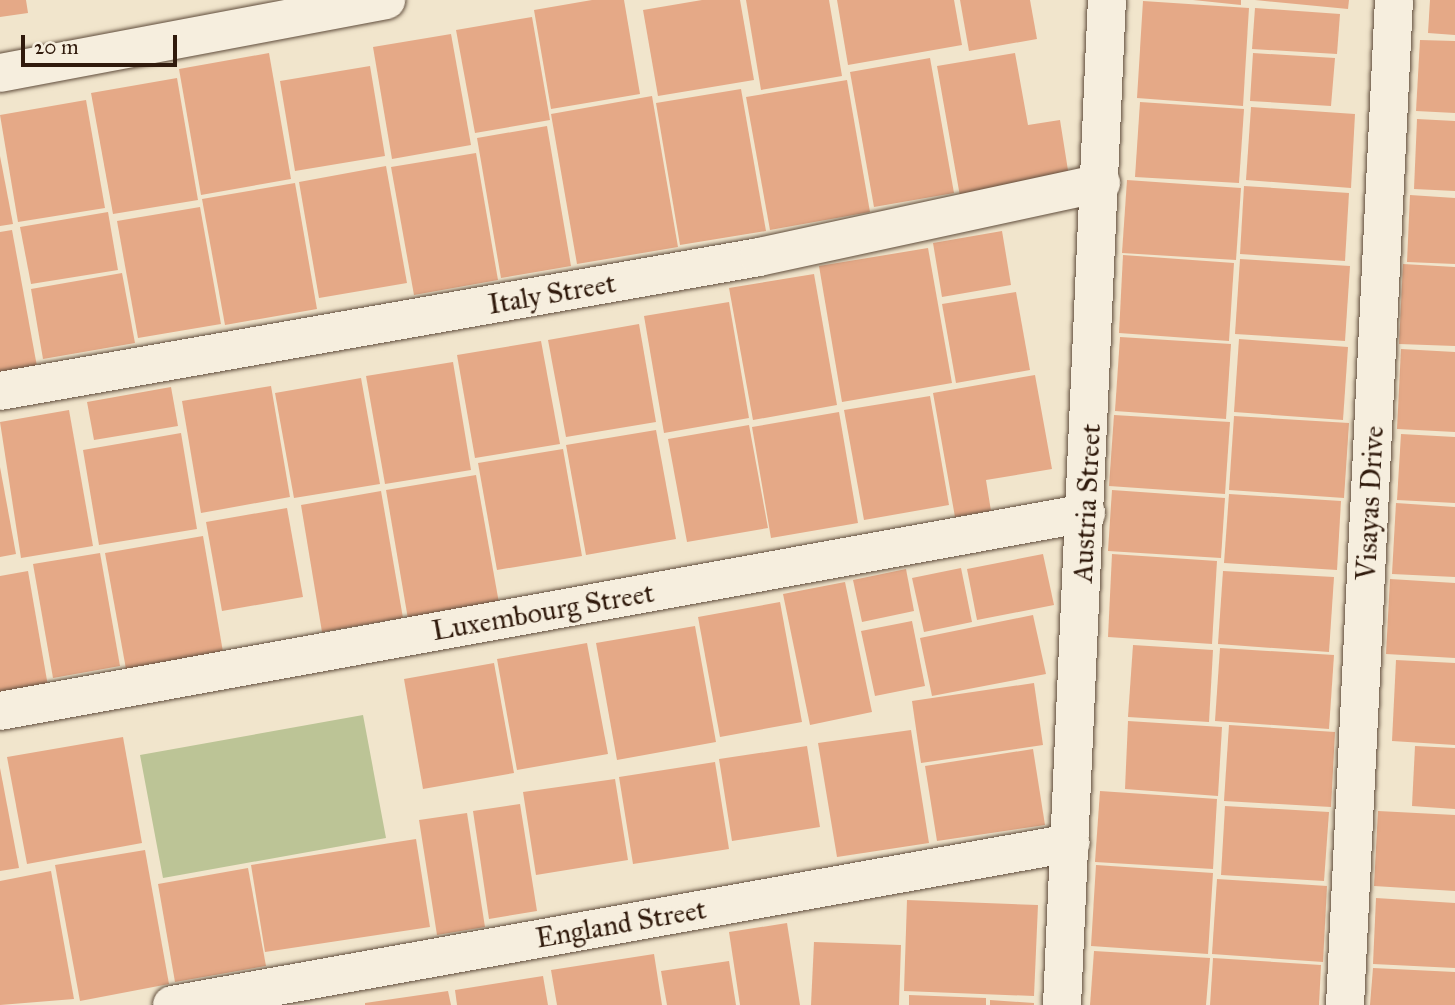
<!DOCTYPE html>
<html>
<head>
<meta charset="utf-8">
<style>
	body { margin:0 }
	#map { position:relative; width:1455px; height:1005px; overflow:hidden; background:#f1e5cc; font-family:"IM FELL Great Primer",serif }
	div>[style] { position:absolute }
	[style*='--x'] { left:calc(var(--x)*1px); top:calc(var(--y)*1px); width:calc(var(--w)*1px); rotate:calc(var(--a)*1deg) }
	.green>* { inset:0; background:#bcc496 }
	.building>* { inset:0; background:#e5a987 }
	.roads { filter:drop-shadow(0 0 2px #604d3c) drop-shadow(0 0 2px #604d3c) }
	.minor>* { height:38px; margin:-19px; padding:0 19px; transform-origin:19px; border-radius:19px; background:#f6eede }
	span { translate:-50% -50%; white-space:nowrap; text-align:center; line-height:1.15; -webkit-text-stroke:5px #f6eede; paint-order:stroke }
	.street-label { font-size:28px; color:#301a0c }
	.scale { position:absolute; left:21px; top:35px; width:156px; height:32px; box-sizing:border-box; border:4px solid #301a0c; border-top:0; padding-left:9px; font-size:21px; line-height:24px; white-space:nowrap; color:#301a0c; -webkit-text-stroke:5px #f6eede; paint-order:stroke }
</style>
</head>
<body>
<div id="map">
	<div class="green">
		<i style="clip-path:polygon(363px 715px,386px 838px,163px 878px,140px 755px)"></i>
	</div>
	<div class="building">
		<i style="clip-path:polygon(0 0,26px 0,28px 13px,0 17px)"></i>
		<i style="clip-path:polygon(592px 0,624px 0,640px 94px,551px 109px,534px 10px)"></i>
		<i style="clip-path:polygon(702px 0,740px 0,754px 80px,658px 96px,643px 10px)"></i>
		<i style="clip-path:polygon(746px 0,829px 0,842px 76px,761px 90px)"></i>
		<i style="clip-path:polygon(837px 0,954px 0,962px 45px,848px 65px)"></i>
		<i style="clip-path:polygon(960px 0,1030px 0,1037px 39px,969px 51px)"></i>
		<i style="clip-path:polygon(1193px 0,1241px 0,1241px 5px)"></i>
		<i style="clip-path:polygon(1255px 0,1349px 0,1348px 9px)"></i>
		<i style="clip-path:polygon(1430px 0,1455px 0,1455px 35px,1428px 33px)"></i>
		<i style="clip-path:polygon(1143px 1px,1249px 8px,1243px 106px,1137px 98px)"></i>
		<i style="clip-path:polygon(1255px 8px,1340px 14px,1337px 54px,1252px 49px)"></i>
		<i style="clip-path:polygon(532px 17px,550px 120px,475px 133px,456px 30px)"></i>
		<i style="clip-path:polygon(451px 34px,471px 145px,392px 159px,373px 47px)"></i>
		<i style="clip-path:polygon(1420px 40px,1455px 41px,1455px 113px,1416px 111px)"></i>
		<i style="clip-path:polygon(269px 53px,291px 179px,201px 195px,179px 69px)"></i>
		<i style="clip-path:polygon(1015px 53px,1028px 125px,1060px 120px,1070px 183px,961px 202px,937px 66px)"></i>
		<i style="clip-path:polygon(1253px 53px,1335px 58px,1331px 106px,1250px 101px)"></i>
		<i style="clip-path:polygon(930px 58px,954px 193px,874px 207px,850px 72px)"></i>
		<i style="clip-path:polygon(370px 66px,385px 156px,295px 171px,280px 81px)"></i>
		<i style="clip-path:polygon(177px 78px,198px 200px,113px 214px,91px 93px)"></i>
		<i style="clip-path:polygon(847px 80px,870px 212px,770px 230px,746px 97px)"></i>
		<i style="clip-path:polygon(741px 89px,766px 231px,680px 245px,656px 103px)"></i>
		<i style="clip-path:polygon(652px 96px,678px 247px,577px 264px,551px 114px)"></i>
		<i style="clip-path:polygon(86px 100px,105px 208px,18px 222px,0 115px)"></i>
		<i style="clip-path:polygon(1140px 102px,1244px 109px,1239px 183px,1135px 177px)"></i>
		<i style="clip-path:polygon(1251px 107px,1355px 114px,1351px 188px,1246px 180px)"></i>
		<i style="clip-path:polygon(1417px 119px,1455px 121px,1455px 191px,1414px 189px)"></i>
		<i style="clip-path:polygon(547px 126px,571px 266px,501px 278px,477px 138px)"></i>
		<i style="clip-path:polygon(476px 153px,498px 280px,414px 295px,391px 167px)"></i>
		<i style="clip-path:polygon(0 156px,13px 224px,0 226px)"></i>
		<i style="clip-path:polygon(386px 166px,407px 283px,319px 298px,299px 182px)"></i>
		<i style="clip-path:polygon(1127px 180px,1241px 188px,1236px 260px,1122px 253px)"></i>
		<i style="clip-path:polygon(295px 183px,317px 309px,225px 325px,202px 199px)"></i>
		<i style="clip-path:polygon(1244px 186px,1349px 193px,1345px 261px,1240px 254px)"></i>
		<i style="clip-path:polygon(1410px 195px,1455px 198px,1455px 264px,1407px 262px)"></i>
		<i style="clip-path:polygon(200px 207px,221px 324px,138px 338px,117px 221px)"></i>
		<i style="clip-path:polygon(108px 212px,118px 270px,31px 284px,20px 227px)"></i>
		<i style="clip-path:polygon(12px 230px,38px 372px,0 379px,0 232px)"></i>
		<i style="clip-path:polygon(1002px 231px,1011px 285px,942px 297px,933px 243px)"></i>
		<i style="clip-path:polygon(928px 248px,952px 383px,842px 402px,819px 266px)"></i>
		<i style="clip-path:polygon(1123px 255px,1234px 263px,1229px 341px,1119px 333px)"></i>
		<i style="clip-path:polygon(1240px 259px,1350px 266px,1345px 341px,1235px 334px)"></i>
		<i style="clip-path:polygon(1403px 264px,1455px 267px,1455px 346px,1399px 344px)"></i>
		<i style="clip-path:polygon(122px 273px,135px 343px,43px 359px,31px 289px)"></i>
		<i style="clip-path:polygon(814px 274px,837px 405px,753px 420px,729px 288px)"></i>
		<i style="clip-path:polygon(1016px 292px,1030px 370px,956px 383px,942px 304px)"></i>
		<i style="clip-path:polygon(729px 302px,749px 418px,664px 433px,644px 316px)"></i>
		<i style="clip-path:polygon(639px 324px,656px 422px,566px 437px,548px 340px)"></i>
		<i style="clip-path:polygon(1120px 337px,1231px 344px,1226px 419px,1115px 411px)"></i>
		<i style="clip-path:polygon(1239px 339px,1348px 347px,1343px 420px,1234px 412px)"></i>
		<i style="clip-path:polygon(541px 341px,560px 444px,475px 458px,457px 355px)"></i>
		<i style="clip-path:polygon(1401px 349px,1455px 352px,1455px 432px,1397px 429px)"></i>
		<i style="clip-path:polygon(453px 362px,471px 470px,385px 484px,366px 376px)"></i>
		<i style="clip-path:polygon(1035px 375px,1052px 469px,986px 480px,991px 511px,955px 517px,933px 393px)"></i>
		<i style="clip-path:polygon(361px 378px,380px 484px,294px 498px,275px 393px)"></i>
		<i style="clip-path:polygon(271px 386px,290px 497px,201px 513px,182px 401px)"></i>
		<i style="clip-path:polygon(171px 387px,178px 426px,94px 440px,87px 402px)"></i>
		<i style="clip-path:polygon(930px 396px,949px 505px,864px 520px,844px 410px)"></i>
		<i style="clip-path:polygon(69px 410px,93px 546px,21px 558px,0 422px)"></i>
		<i style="clip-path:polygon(839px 412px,858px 523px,771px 538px,752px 427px)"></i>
		<i style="clip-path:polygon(1114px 415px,1230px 422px,1225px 494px,1109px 486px)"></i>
		<i style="clip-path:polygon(1234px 416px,1349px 423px,1344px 498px,1229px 490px)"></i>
		<i style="clip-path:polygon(749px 425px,768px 528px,687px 542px,668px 439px)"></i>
		<i style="clip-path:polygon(656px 430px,676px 539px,586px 555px,566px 445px)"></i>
		<i style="clip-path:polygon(181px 433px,197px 529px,99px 545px,83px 450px)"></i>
		<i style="clip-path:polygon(1401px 434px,1455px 437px,1455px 503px,1397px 500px)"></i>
		<i style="clip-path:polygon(563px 449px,582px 556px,497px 570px,478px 463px)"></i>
		<i style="clip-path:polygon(0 467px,16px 554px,0 557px)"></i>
		<i style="clip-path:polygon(476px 475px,499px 603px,408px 619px,386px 490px)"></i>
		<i style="clip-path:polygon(1112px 490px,1225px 498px,1221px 558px,1108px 551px)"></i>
		<i style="clip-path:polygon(381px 491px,403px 618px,322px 632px,301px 505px)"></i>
		<i style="clip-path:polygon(1229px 494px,1341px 501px,1337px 570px,1224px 563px)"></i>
		<i style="clip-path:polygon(1396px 503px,1455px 507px,1455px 577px,1392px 574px)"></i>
		<i style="clip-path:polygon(287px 508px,303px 597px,222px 611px,206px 522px)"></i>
		<i style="clip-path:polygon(203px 536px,223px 652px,126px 669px,105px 553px)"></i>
		<i style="clip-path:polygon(100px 553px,120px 666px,53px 678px,33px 564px)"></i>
		<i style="clip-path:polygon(1043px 554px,1054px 605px,977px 620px,967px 569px)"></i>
		<i style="clip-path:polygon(1112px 554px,1217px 561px,1212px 644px,1108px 637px)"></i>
		<i style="clip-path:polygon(961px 568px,972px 622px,924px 632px,912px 578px)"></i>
		<i style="clip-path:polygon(906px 569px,914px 611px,862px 622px,853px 580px)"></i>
		<i style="clip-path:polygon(28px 571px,49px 692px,0 700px,0 576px)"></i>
		<i style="clip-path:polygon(1223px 571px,1334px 577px,1329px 652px,1218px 644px)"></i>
		<i style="clip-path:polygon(1390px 579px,1455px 583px,1455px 658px,1386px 654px)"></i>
		<i style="clip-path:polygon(845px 582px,872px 712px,810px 725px,783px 594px)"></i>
		<i style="clip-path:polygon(780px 602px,802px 722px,720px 737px,698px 617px)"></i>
		<i style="clip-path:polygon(1033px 615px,1046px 674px,932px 696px,920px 638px)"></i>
		<i style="clip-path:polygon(912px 621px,925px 686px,875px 696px,861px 631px)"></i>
		<i style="clip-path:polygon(695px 626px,716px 742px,617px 760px,596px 643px)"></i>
		<i style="clip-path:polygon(587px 643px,608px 754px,517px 770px,497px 659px)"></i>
		<i style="clip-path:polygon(1133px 645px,1213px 650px,1209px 722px,1128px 717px)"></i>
		<i style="clip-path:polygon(1220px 648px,1334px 655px,1329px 729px,1215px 721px)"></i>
		<i style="clip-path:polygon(1396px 660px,1455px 663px,1455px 745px,1392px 741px)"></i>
		<i style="clip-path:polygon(494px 663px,514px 773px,423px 789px,404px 679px)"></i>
		<i style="clip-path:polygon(1034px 683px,1043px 745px,921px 763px,912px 701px)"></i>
		<i style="clip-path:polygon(1128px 721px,1222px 727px,1218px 796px,1125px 789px)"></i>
		<i style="clip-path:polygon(1229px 725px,1335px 732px,1331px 807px,1224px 801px)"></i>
		<i style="clip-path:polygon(911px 730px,929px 843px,837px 857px,818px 743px)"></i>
		<i style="clip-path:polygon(123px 737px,142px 843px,27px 864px,7px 757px)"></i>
		<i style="clip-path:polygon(807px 746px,820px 827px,732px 841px,719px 759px)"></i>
		<i style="clip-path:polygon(1415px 746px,1455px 748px,1455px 809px,1412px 806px)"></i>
		<i style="clip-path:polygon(1033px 749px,1045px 825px,937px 841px,925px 766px)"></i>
		<i style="clip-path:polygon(715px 762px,729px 849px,633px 864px,619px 777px)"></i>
		<i style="clip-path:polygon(0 768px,19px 868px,0 871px)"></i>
		<i style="clip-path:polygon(615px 779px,628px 860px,536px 875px,523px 792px)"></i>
		<i style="clip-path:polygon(1100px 791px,1217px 799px,1213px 869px,1095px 862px)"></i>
		<i style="clip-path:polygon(520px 804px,537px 911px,489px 919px,473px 811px)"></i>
		<i style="clip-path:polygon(1225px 806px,1329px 812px,1324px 881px,1221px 875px)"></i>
		<i style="clip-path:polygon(1378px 811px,1455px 815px,1455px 891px,1374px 886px)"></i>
		<i style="clip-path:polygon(467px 813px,485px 927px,437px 935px,419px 820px)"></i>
		<i style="clip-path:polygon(416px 839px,430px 927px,265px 952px,251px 865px)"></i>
		<i style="clip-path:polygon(145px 850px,169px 984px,80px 1001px,55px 865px)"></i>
		<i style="clip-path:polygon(1096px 865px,1213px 873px,1208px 954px,1091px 946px)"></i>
		<i style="clip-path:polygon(248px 868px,266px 966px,175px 982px,158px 884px)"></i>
		<i style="clip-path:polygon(51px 871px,74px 999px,0 1005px,0 881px)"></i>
		<i style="clip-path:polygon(1217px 879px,1327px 886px,1323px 962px,1212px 954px)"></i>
		<i style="clip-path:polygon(1376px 898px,1455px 903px,1455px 968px,1373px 964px)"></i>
		<i style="clip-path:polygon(907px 900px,1038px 905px,1034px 996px,904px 991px)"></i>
		<i style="clip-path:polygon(787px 923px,800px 1005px,740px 1005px,729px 932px)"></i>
		<i style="clip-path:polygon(814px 942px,901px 945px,899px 1005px,811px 1005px)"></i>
		<i style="clip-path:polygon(1094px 951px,1210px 958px,1206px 1005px,1090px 1005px)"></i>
		<i style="clip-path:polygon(654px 954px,662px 1005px,557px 1005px,551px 970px)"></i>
		<i style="clip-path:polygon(1213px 958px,1321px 965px,1319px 1005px,1210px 1005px)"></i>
		<i style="clip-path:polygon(729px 961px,736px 1005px,667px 1005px,661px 971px)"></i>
		<i style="clip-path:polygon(1373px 968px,1455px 972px,1455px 1005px,1370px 1005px)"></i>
		<i style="clip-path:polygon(543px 976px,548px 1005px,457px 1005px,455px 990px)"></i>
		<i style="clip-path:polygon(448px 991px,451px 1005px,365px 1005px,365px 1003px)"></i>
		<i style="clip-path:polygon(909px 995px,986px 998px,986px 1005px,909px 1005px)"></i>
		<i style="clip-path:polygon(990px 1000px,1034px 1003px,1034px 1005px,990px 1005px)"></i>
	</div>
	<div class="roads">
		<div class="minor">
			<i style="--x:0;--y:73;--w:393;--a:-10.7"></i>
			<i style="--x:0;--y:391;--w:771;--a:-10.01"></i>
			<i style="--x:759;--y:257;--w:350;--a:-12.2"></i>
			<i style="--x:0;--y:711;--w:1104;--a:-10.33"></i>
			<i style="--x:172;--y:1005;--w:913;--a:-10.22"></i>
			<i style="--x:1062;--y:1005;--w:1006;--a:-87.44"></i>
			<i style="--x:1345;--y:1005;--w:1006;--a:-87.21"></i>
		</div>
	</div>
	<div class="street-label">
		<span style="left:552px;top:294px;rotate:-10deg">Italy Street</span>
		<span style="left:1087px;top:503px;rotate:-87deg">Austria Street</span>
		<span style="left:1370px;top:503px;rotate:-87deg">Visayas Drive</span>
		<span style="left:543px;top:612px;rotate:-10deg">Luxembourg Street</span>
		<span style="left:621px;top:924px;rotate:-10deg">England Street</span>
	</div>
	<div class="scale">20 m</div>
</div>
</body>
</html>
